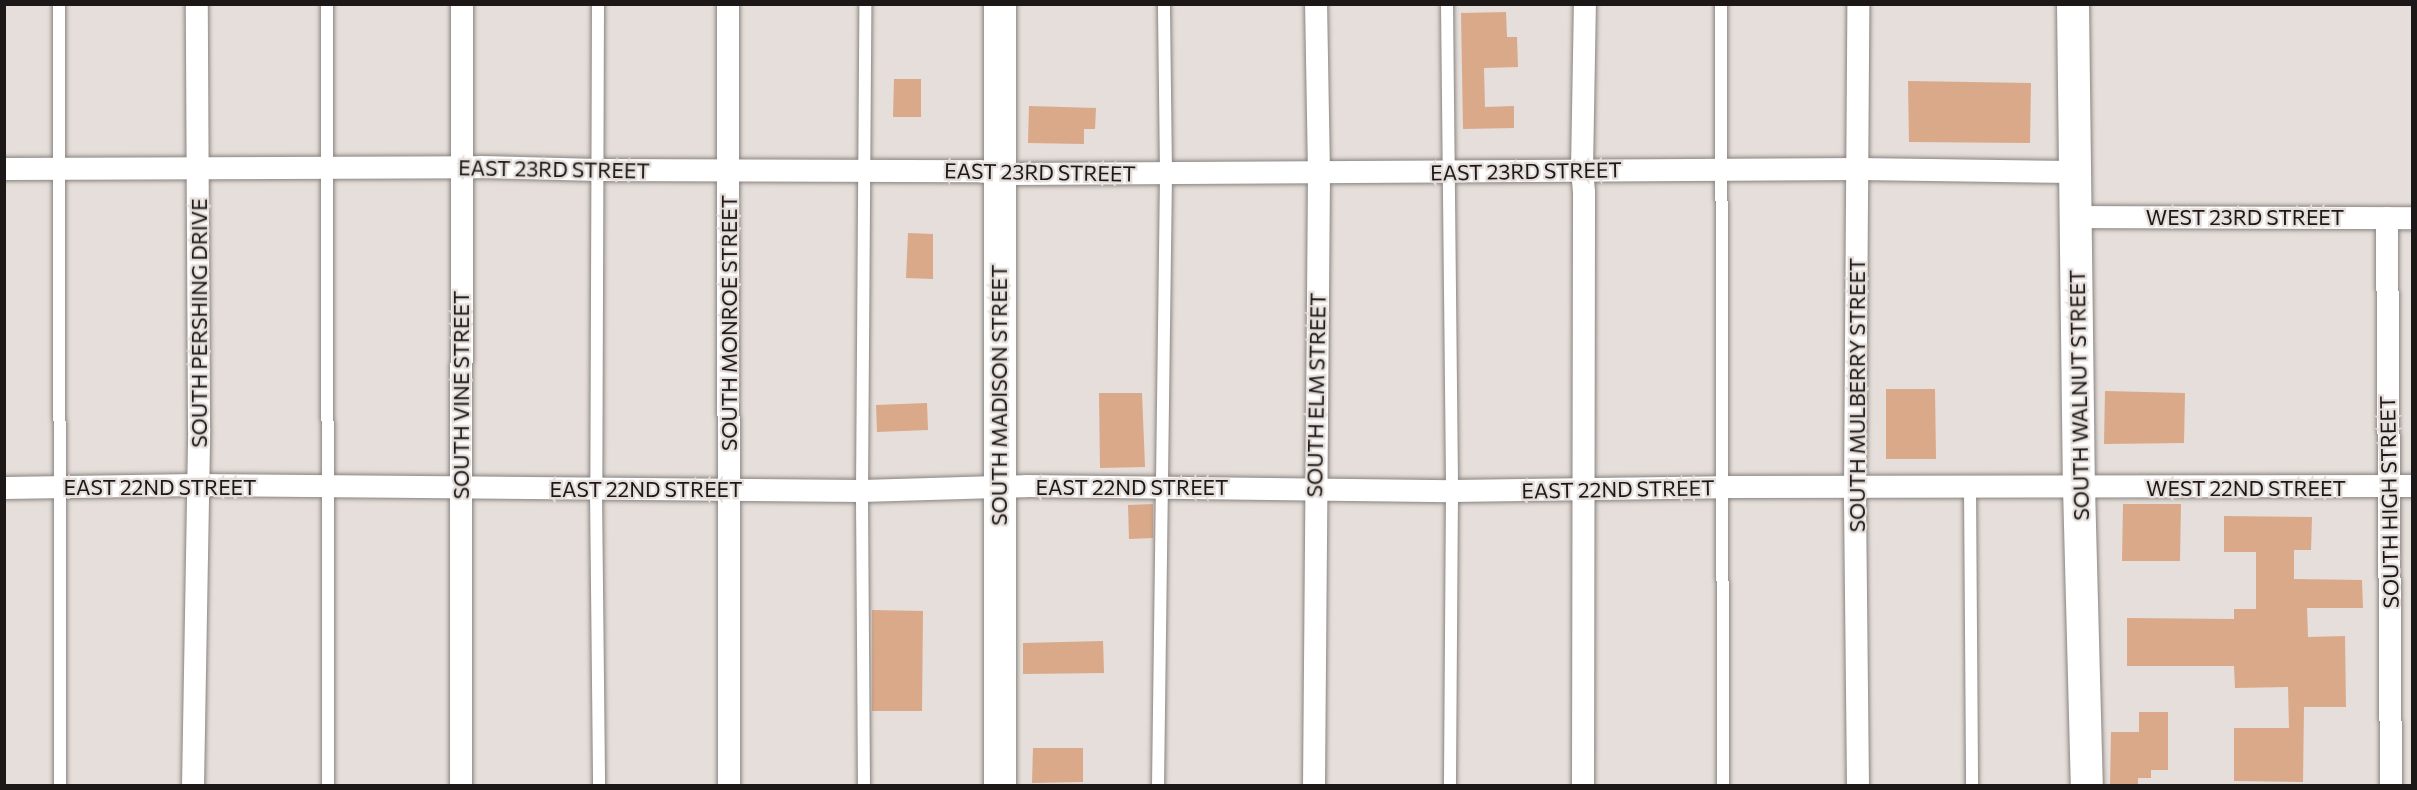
<!DOCTYPE html>
<html>
<head>
<meta charset="utf-8">
<style>
	body { margin:0 }
	#map { position:relative; width:2417px; height:790px; overflow:hidden; background:#e5deda; font-family:Commissioner,sans-serif }
	div>[style] { position:absolute }
	[style*='--x'] { left:calc(var(--x)*1px); top:calc(var(--y)*1px); width:calc(var(--w)*1px); rotate:calc(var(--a)*1deg) }
	.building>* { inset:0; background:#daa989 }
	.roads { filter:drop-shadow(0 0 2px #89837f) drop-shadow(0 0 2px #89837f) }
	.lane>* { height:12px; margin:-6px; padding:0 6px; transform-origin:6px; border-radius:6px; background:#fff }
	.street>* { height:22px; margin:-11px; padding:0 11px; transform-origin:11px; border-radius:11px; background:#fff }
	.secondary>* { height:32px; margin:-16px; padding:0 16px; transform-origin:16px; border-radius:16px; background:#fff }
	span { translate:-50% -50%; white-space:nowrap; text-align:center; line-height:1.15; -webkit-text-stroke:4.5px #e5deda; paint-order:stroke }
	.street-label { font-size:21px; color:#1b1817 }
	.frame { position:absolute; inset:0; border:6px solid #1b1817; pointer-events:none }
</style>
</head>
<body>
<div id="map">
	<div class="building">
		<i style="clip-path:polygon(1506px 12px,1507px 37px,1517px 37px,1518px 67px,1484px 68px,1485px 107px,1514px 106px,1514px 128px,1463px 129px,1461px 13px)"></i>
		<i style="clip-path:polygon(894px 79px,921px 79px,921px 117px,893px 117px)"></i>
		<i style="clip-path:polygon(1908px 81px,2031px 83px,2030px 143px,1909px 142px)"></i>
		<i style="clip-path:polygon(1029px 106px,1096px 108px,1095px 129px,1084px 129px,1084px 144px,1028px 143px)"></i>
		<i style="clip-path:polygon(908px 233px,933px 234px,933px 279px,906px 278px)"></i>
		<i style="clip-path:polygon(1886px 389px,1935px 389px,1936px 459px,1886px 459px)"></i>
		<i style="clip-path:polygon(2105px 391px,2185px 393px,2184px 443px,2104px 444px)"></i>
		<i style="clip-path:polygon(1099px 393px,1142px 393px,1145px 467px,1100px 468px)"></i>
		<i style="clip-path:polygon(927px 403px,928px 430px,877px 432px,876px 405px)"></i>
		<i style="clip-path:polygon(1153px 504px,1153px 538px,1129px 539px,1128px 505px)"></i>
		<i style="clip-path:polygon(2123px 504px,2181px 504px,2180px 561px,2122px 561px)"></i>
		<i style="clip-path:polygon(2224px 516px,2312px 517px,2311px 550px,2294px 550px,2294px 579px,2362px 580px,2363px 608px,2307px 608px,2308px 637px,2345px 636px,2346px 707px,2304px 707px,2303px 782px,2234px 781px,2234px 728px,2289px 728px,2288px 687px,2235px 688px,2234px 666px,2127px 666px,2127px 618px,2234px 619px,2234px 609px,2256px 609px,2256px 552px,2224px 552px)"></i>
		<i style="clip-path:polygon(872px 610px,923px 611px,922px 711px,872px 711px)"></i>
		<i style="clip-path:polygon(1103px 641px,1104px 673px,1023px 674px,1023px 643px)"></i>
		<i style="clip-path:polygon(2139px 712px,2168px 712px,2168px 770px,2151px 770px,2151px 778px,2138px 778px,2138px 786px,2110px 786px,2111px 732px,2139px 732px)"></i>
		<i style="clip-path:polygon(1033px 748px,1083px 748px,1083px 782px,1032px 783px)"></i>
	</div>
	<div class="roads">
		<div class="lane">
			<i style="--x:59;--y:4;--w:782;--a:89.93"></i>
			<i style="--x:327;--y:4;--w:782;--a:89.93"></i>
			<i style="--x:598;--y:4;--w:487;--a:90.2"></i>
			<i style="--x:596;--y:491;--w:295;--a:89.4"></i>
			<i style="--x:1447;--y:4;--w:487;--a:89.4"></i>
			<i style="--x:1452;--y:491;--w:295;--a:90.4"></i>
			<i style="--x:1721;--y:4;--w:782;--a:89.85"></i>
			<i style="--x:1970;--y:487;--w:299;--a:89.6"></i>
			<i style="--x:864;--y:786;--w:295;--a:-90.4"></i>
			<i style="--x:862;--y:491;--w:487;--a:-89.6"></i>
			<i style="--x:1158;--y:786;--w:613;--a:-89.25"></i>
			<i style="--x:1166;--y:173;--w:169;--a:-90.7"></i>
		</div>
		<div class="street">
			<i style="--x:728;--y:4;--w:782;--a:89.93"></i>
			<i style="--x:4;--y:169;--w:476;--a:-0.2"></i>
			<i style="--x:480;--y:167;--w:119;--a:1.4"></i>
			<i style="--x:599;--y:170;--w:380;--a:0.2"></i>
			<i style="--x:979;--y:171;--w:21;--a:8"></i>
			<i style="--x:1000;--y:174;--w:859;--a:-0.33"></i>
			<i style="--x:1859;--y:169;--w:216;--a:0.8"></i>
			<i style="--x:2077;--y:217;--w:335;--a:0.2"></i>
			<i style="--x:2387;--y:218;--w:568;--a:89.6"></i>
			<i style="--x:4;--y:488;--w:193;--a:-0.9"></i>
			<i style="--x:197;--y:485;--w:665;--a:0.52"></i>
			<i style="--x:862;--y:491;--w:164;--a:-1.7"></i>
			<i style="--x:1026;--y:486;--w:426;--a:0.7"></i>
			<i style="--x:1452;--y:491;--w:271;--a:-0.8"></i>
			<i style="--x:1723;--y:487;--w:689;--a:-0.08"></i>
			<i style="--x:193;--y:786;--w:357;--a:-89"></i>
			<i style="--x:199;--y:429;--w:425;--a:-90.3"></i>
			<i style="--x:461;--y:786;--w:782;--a:-89.93"></i>
			<i style="--x:1314;--y:786;--w:613;--a:-89.53"></i>
			<i style="--x:1319;--y:173;--w:169;--a:-91"></i>
			<i style="--x:1583;--y:786;--w:594;--a:-89.9"></i>
			<i style="--x:1584;--y:192;--w:22;--a:-95"></i>
			<i style="--x:1582;--y:170;--w:166;--a:-89"></i>
			<i style="--x:1858;--y:786;--w:297;--a:-90.6"></i>
			<i style="--x:1855;--y:489;--w:485;--a:-89.6"></i>
		</div>
		<div class="secondary">
			<i style="--x:1000;--y:4;--w:782;--a:90"></i>
			<i style="--x:2073;--y:4;--w:483;--a:89.3"></i>
			<i style="--x:2079;--y:487;--w:299;--a:88.5"></i>
		</div>
	</div>
	<div class="street-label">
		<span style="left:554px;top:169px;rotate:1deg">EAST 23RD STREET</span>
		<span style="left:1526px;top:171px;rotate:-1deg">EAST 23RD STREET</span>
		<span style="left:1040px;top:172px;rotate:1deg">EAST 23RD STREET</span>
		<span style="left:2245px;top:217px">WEST 23RD STREET</span>
		<span style="left:199px;top:323px;rotate:-90deg">SOUTH PERSHING DRIVE</span>
		<span style="left:729px;top:323px;rotate:-90deg">SOUTH MONROE STREET</span>
		<span style="left:461px;top:395px;rotate:-90deg">SOUTH VINE STREET</span>
		<span style="left:999px;top:395px;rotate:-90deg">SOUTH MADISON STREET</span>
		<span style="left:1316px;top:395px;rotate:-89deg">SOUTH ELM STREET</span>
		<span style="left:1857px;top:395px;rotate:-90deg">SOUTH MULBERRY STREET</span>
		<span style="left:2079px;top:395px;rotate:-91deg">SOUTH WALNUT STREET</span>
		<span style="left:160px;top:487px">EAST 22ND STREET</span>
		<span style="left:1132px;top:487px">EAST 22ND STREET</span>
		<span style="left:2246px;top:488px">WEST 22ND STREET</span>
		<span style="left:646px;top:489px">EAST 22ND STREET</span>
		<span style="left:1618px;top:489px;rotate:-1deg">EAST 22ND STREET</span>
		<span style="left:2389px;top:502px;rotate:-91deg">SOUTH HIGH STREET</span>
	</div>
	<div class="frame"></div>
</div>
</body>
</html>
